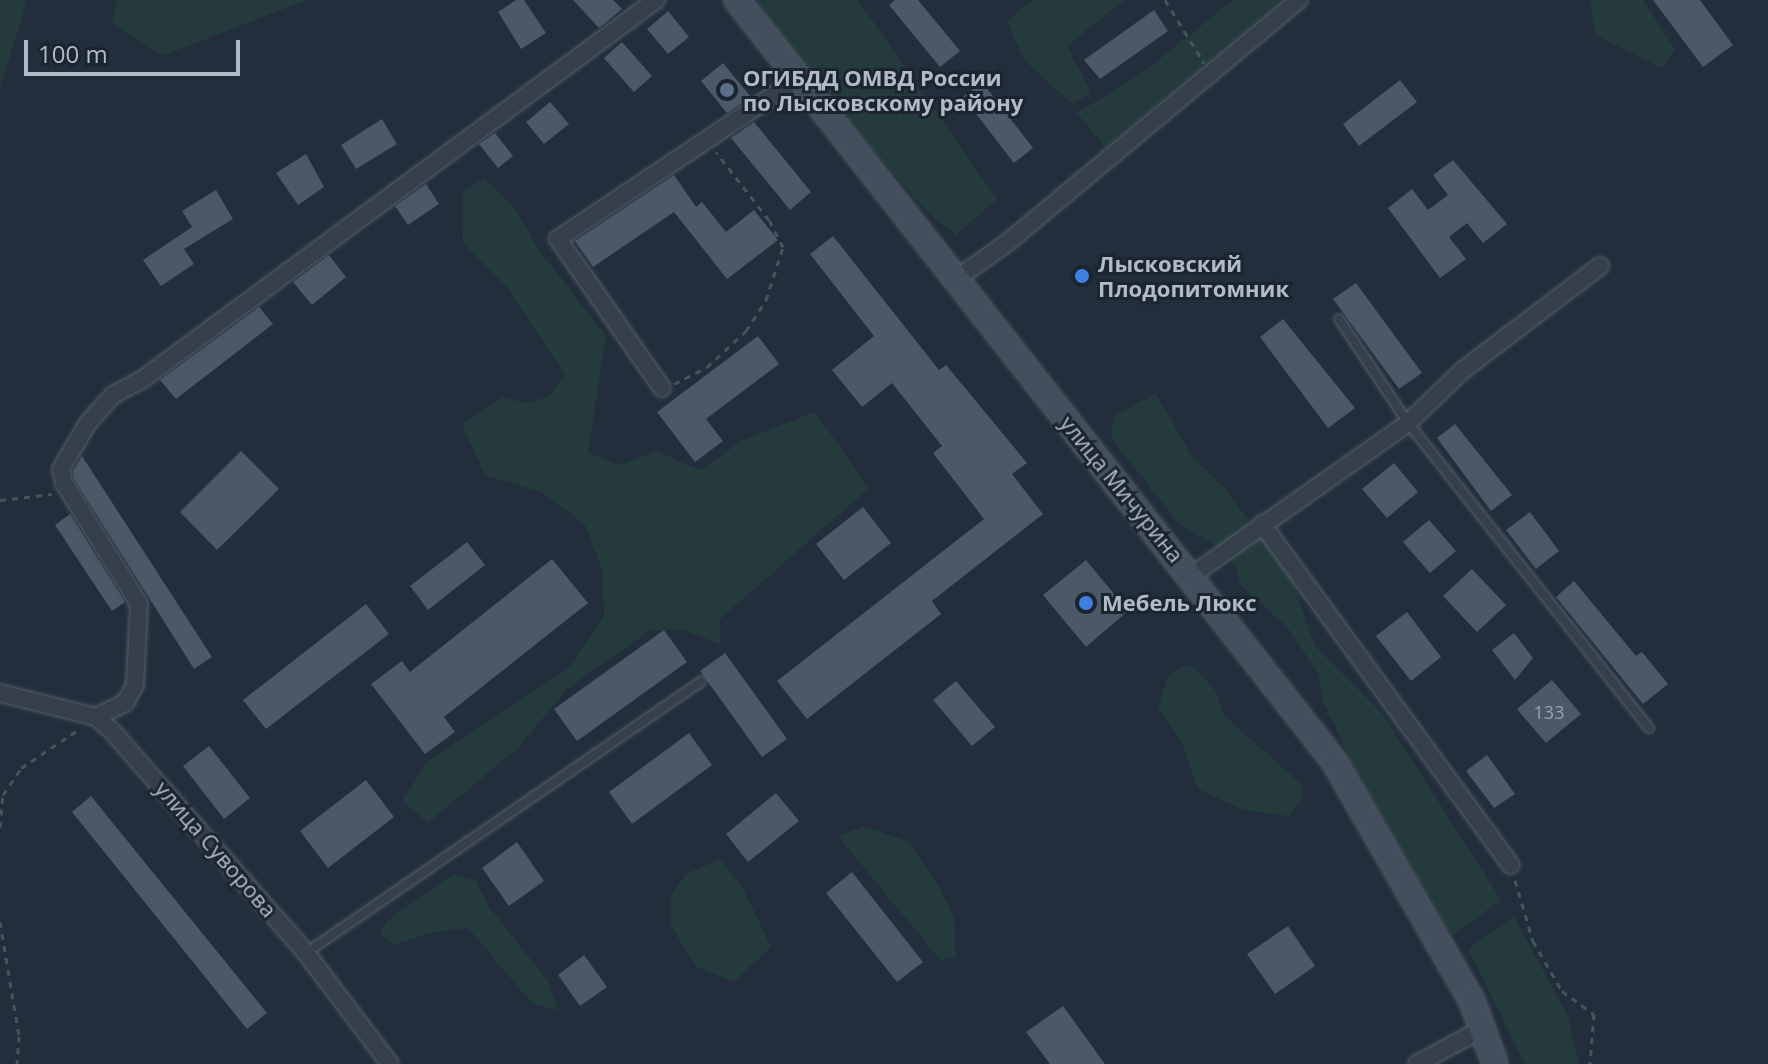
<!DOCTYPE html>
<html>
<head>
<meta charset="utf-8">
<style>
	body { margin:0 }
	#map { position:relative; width:1768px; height:1064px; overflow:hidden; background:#222e3b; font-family:"Open Sans",sans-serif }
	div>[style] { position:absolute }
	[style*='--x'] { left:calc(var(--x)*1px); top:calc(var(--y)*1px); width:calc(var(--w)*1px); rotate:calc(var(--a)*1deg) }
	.green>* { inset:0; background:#243a3c }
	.building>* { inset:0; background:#4a5867 }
	.path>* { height:3px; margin-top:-1.5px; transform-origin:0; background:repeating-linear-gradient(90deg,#425759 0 6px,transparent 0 12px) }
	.roads { filter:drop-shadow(0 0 2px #545e69) drop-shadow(0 0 2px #545e69) }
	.lane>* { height:8px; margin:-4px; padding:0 4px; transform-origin:4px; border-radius:4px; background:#36404b }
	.street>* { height:16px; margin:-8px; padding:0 8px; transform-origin:8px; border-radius:8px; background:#36404b }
	.secondary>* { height:24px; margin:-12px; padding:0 12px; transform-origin:12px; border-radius:12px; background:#444f5e }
	.dots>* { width:22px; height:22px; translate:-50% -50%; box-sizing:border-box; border:4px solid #1b2530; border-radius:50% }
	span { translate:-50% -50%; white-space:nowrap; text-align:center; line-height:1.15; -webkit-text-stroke:6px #1b2530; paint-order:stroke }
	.number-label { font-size:18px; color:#97a2af }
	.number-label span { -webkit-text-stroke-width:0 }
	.poi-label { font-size:22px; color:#b1bbc7; font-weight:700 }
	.left { translate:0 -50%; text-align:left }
	.street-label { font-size:22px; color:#b1bbc7 }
	.scale { position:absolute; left:24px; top:40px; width:216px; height:36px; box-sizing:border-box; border:4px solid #b1bbc7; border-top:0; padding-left:10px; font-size:24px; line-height:28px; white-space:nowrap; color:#b1bbc7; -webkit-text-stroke:6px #1b2530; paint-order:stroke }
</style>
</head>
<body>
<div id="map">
	<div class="green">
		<i style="clip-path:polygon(0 0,27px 0,0 90px)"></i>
		<i style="clip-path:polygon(116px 0,307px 0,162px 56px,112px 23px)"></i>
		<i style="clip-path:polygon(756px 0,858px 0,997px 199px,956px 235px,926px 211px,809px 76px)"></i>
		<i style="clip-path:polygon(1032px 0,1124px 0,1067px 46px,1091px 92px,1072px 104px,1024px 60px,1007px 21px)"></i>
		<i style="clip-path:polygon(1233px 0,1281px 0,1105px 147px,1077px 113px,1141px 74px)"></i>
		<i style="clip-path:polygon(1590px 0,1643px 0,1675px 49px,1662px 68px,1595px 35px)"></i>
		<i style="clip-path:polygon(484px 178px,514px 207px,539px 250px,606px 336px,588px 453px,620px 465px,656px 451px,700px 470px,743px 440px,815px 412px,869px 488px,720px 619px,720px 644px,682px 630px,651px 630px,567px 689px,518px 748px,428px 823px,402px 801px,428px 761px,569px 667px,604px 615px,602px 570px,585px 525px,543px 493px,485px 475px,462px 425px,502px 397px,525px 403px,548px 397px,565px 375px,505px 285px,463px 243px,462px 193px)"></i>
		<i style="clip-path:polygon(1156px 393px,1192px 457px,1223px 486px,1291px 577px,1315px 646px,1382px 713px,1501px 900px,1452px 936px,1352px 763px,1323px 701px,1318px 673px,1287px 627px,1241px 586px,1235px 565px,1221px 548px,1180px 525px,1111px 438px,1114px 416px)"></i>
		<i style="clip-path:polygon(1184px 664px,1196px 668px,1215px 690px,1224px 715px,1303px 786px,1302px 800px,1288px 816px,1244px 810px,1198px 789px,1183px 745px,1158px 708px,1168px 677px)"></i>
		<i style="clip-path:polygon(864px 826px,909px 842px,934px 878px,954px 917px,956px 958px,940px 960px,838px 836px)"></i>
		<i style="clip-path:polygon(720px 859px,744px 890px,771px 947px,734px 982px,695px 966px,671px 925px,670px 896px,686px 874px)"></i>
		<i style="clip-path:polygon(453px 874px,476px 881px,490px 908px,548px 981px,558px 1011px,532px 1003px,468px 928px,429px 933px,394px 945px,380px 933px,387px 921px)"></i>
		<i style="clip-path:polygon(1514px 917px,1568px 1016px,1579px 1064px,1525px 1064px,1468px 949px)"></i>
	</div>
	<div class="building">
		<i style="clip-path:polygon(516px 0,524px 0,546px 33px,521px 49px,498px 12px)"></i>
		<i style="clip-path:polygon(573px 0,613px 0,622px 9px,599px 28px)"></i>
		<i style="clip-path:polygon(895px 0,918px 0,960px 51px,940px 67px,889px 5px)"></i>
		<i style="clip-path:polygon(1653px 0,1700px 0,1733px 45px,1703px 67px)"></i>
		<i style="clip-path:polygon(1154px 10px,1168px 31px,1100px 79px,1084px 60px)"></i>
		<i style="clip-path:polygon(668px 11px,689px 37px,668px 54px,647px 29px)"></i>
		<i style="clip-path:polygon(622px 42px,652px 76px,634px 92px,604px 58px)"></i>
		<i style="clip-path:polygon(723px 63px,751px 97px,727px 113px,701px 81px)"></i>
		<i style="clip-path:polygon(1400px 80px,1417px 102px,1359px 146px,1343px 124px)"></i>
		<i style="clip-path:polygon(982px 82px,1033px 148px,1014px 163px,963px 97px)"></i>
		<i style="clip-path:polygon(550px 102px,569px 124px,544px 144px,526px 122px)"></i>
		<i style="clip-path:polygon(382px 119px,397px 144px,356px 169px,341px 145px)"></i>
		<i style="clip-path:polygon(754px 122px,811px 192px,790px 210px,731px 138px)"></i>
		<i style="clip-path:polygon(495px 133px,513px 156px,498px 168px,479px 144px)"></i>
		<i style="clip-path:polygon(306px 154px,324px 187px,298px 205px,276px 173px)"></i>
		<i style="clip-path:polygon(1453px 160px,1507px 224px,1483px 243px,1467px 223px,1449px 237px,1466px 259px,1440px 278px,1388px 208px,1412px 189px,1428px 210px,1448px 195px,1433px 175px)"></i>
		<i style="clip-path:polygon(674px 175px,696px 207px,702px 202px,726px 232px,754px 210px,778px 240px,727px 279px,674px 212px,593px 267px,575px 241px)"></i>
		<i style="clip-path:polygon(426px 184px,439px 204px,408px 225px,395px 206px)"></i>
		<i style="clip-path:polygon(216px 190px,233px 219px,184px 249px,194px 264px,161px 286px,143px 260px,192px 227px,182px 211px)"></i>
		<i style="clip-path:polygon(833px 236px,939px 370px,946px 365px,1027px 463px,1012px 474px,1043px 514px,932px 601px,941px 614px,807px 719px,777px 681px,984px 519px,933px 453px,942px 446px,892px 383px,862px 407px,832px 370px,874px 336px,810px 254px)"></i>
		<i style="clip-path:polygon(329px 255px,346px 277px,312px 305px,293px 282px)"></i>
		<i style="clip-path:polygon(1356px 283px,1422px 373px,1399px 389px,1333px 299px)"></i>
		<i style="clip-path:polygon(259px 307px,273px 324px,176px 399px,160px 380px)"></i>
		<i style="clip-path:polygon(1283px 319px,1355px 408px,1328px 428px,1260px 337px)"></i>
		<i style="clip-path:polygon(758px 336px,779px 364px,706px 419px,723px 441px,695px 462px,657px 412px)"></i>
		<i style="clip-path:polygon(1455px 424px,1512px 495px,1491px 511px,1437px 438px)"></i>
		<i style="clip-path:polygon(241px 451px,279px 489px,217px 550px,180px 512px)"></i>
		<i style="clip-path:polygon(82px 456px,212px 657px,194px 669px,74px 479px,73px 471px)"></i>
		<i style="clip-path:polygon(1394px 463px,1418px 492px,1387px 518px,1362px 489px)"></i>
		<i style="clip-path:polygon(863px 507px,891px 543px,844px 580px,816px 544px)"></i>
		<i style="clip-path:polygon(1530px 512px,1559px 551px,1536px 569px,1506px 530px)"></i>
		<i style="clip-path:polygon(70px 514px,125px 602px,112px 611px,55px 525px)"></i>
		<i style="clip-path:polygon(1429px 520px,1456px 551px,1430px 573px,1403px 542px)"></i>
		<i style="clip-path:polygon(467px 542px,485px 565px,428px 610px,410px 586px)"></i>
		<i style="clip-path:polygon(552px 559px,588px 603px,444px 717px,455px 732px,425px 754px,371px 684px,402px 661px,410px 672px)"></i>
		<i style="clip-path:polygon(1086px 560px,1128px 611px,1086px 647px,1043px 595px)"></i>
		<i style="clip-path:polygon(1472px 569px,1506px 605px,1477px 632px,1443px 596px)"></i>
		<i style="clip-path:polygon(1574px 581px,1636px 656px,1642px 652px,1668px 684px,1643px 704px,1556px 597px)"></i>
		<i style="clip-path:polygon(366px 604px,389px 634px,266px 729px,243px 700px)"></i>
		<i style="clip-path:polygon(1407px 612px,1441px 657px,1411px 681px,1376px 636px)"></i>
		<i style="clip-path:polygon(664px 630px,687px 662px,577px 741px,554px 709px)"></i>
		<i style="clip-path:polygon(1514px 633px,1533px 658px,1515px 680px,1492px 650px)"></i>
		<i style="clip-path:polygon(725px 653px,787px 739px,762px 757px,700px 671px)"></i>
		<i style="clip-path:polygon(1552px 680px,1581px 714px,1546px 743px,1517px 709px)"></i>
		<i style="clip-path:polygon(956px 681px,995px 727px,972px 746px,933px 700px)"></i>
		<i style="clip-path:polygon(689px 733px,712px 765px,632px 824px,609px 792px)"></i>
		<i style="clip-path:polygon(209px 746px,250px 798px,224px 819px,183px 766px)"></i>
		<i style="clip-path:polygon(1487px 755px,1515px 794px,1494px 808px,1466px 771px)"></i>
		<i style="clip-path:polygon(366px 780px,394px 817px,328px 868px,300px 831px)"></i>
		<i style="clip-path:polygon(776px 793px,799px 821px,748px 862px,726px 834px)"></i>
		<i style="clip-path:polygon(91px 796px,267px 1013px,247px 1029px,72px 812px)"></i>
		<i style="clip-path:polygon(517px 842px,544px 881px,509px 906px,482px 868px)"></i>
		<i style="clip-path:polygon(852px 872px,923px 962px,897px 982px,826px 893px)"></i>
		<i style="clip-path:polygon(1288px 926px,1315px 966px,1275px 994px,1247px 954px)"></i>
		<i style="clip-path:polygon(584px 955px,607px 987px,580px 1006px,558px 975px)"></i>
		<i style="clip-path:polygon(1063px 1006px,1105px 1064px,1050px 1064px,1026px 1032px)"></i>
	</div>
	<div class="path">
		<i style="--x:1165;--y:0;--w:74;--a:58.2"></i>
		<i style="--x:674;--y:384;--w:37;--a:-27"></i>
		<i style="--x:707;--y:367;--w:53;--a:-42.7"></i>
		<i style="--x:746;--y:331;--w:37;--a:-57"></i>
		<i style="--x:766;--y:300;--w:56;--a:-72.2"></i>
		<i style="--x:783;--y:247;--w:30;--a:-117"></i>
		<i style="--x:769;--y:220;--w:86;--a:-127.9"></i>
		<i style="--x:0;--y:500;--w:52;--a:-6.6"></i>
		<i style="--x:0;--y:827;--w:32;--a:-85"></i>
		<i style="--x:3;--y:795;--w:32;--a:-56"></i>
		<i style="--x:21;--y:768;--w:72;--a:-33.7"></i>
		<i style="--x:1515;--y:880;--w:64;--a:73.6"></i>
		<i style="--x:1533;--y:941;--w:58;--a:59.9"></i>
		<i style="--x:1562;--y:991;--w:39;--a:36"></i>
		<i style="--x:1594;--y:1014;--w:50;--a:94.6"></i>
		<i style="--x:0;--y:922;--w:116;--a:80.5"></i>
		<i style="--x:19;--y:1036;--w:28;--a:94"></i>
	</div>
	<div class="roads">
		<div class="lane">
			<i style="--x:1339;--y:319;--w:125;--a:56.4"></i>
			<i style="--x:1408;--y:423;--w:389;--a:51.7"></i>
			<i style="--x:306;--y:953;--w:480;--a:-34.5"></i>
		</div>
		<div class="street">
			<i style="--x:956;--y:279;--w:62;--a:-35.2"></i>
			<i style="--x:1007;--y:243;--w:380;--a:-39.8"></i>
			<i style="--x:662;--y:388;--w:182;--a:-124.9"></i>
			<i style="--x:558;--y:239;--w:288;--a:-33.7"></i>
			<i style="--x:1262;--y:524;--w:422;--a:53.9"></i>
			<i style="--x:1191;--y:576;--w:266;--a:-35.2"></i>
			<i style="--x:1408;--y:423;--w:76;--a:-43.9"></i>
			<i style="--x:1463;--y:370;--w:172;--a:-37.2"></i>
			<i style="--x:0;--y:693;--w:99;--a:14"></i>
			<i style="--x:96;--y:717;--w:20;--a:41"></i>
			<i style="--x:111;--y:730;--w:296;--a:48.8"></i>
			<i style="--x:306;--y:953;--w:139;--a:52.9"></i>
			<i style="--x:96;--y:717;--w:32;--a:-26"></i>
			<i style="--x:125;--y:703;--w:21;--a:-61"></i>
			<i style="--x:135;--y:685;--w:81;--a:-87.2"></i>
			<i style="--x:139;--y:604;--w:142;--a:-121.8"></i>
			<i style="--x:64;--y:483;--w:14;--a:-102"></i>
			<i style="--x:61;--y:469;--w:53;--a:-59.6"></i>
			<i style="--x:88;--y:423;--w:38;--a:-48"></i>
			<i style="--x:113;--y:395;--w:34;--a:-28"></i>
			<i style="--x:143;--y:379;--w:638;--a:-36.46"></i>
			<i style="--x:1417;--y:1064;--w:74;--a:-28.3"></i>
		</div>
		<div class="secondary">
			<i style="--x:737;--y:0;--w:967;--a:51.89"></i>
			<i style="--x:1334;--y:761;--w:277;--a:60.1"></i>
			<i style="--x:1472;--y:1001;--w:67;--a:69.9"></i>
		</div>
	</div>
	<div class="dots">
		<i style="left:727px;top:90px;background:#5c6f8a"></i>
		<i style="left:1082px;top:276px;background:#3f7fe0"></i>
		<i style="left:1086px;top:603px;background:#3f7fe0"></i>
	</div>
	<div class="number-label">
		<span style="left:1549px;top:712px">133</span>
	</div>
	<div class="poi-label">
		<span class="left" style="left:743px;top:90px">ОГИБДД ОМВД России<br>по Лысковскому району</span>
		<span class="left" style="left:1098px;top:276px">Лысковский<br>Плодопитомник</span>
		<span class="left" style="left:1102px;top:603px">Мебель Люкс</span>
	</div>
	<div class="street-label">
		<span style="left:1122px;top:489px;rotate:51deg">улица Мичурина</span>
		<span style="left:216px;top:849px;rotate:49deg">улица Суворова</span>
	</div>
	<div class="scale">100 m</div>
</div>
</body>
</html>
